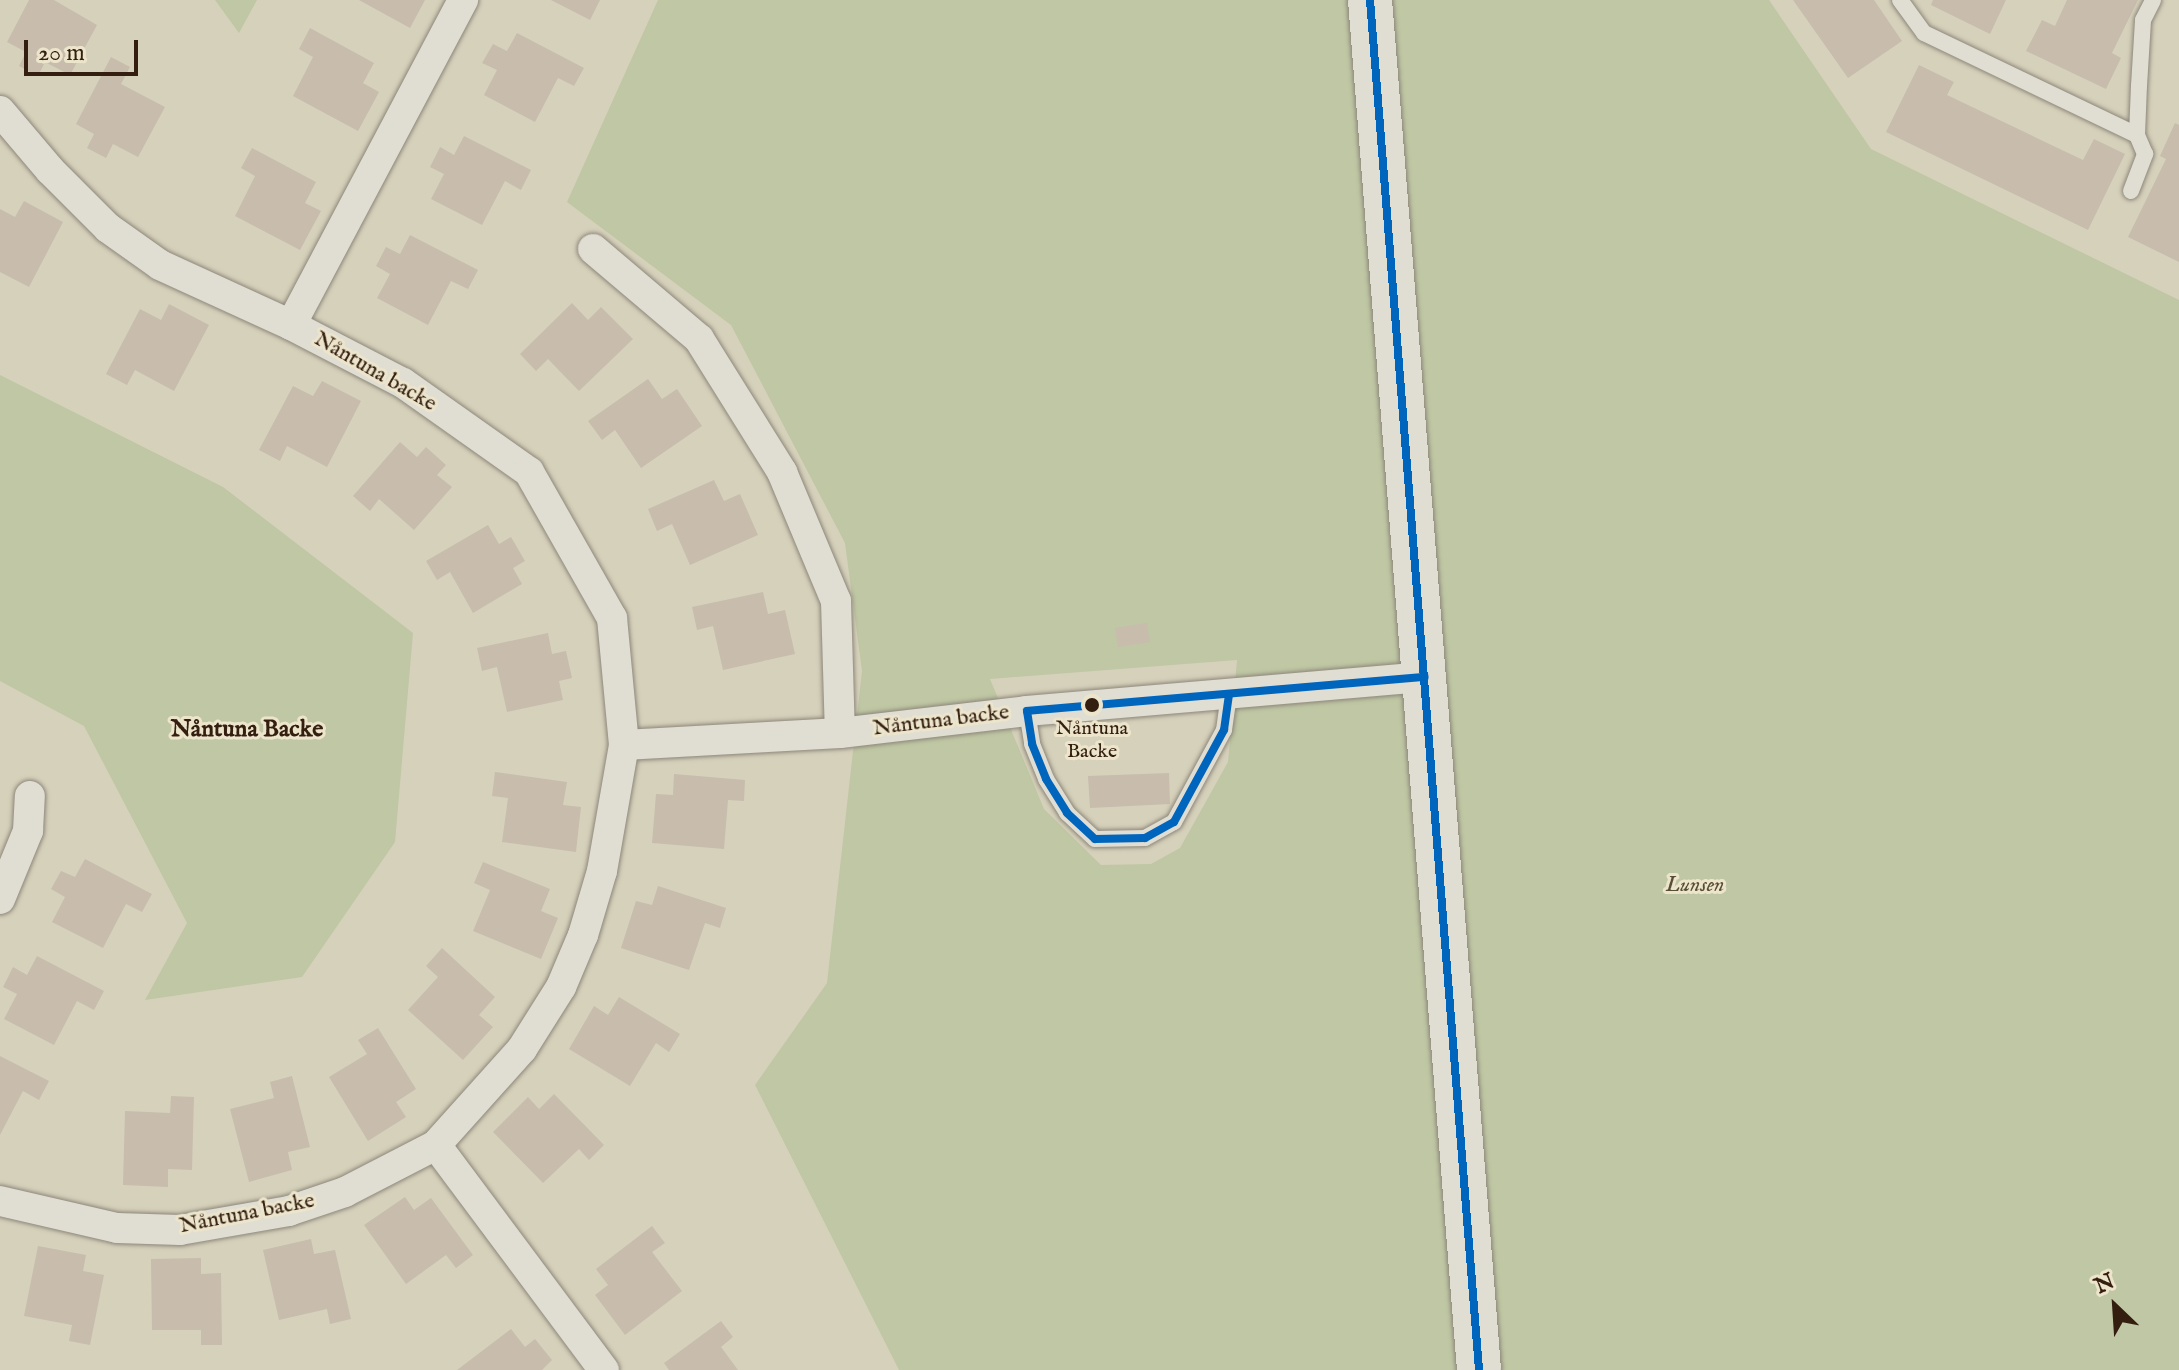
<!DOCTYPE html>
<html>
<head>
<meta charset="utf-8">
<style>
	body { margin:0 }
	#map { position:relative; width:2179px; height:1370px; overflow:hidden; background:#d6d1bb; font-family:"IM FELL English",serif }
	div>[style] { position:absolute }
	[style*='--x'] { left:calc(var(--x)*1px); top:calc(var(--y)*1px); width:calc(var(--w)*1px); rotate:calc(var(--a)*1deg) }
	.green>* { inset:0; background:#bfc7a4 }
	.building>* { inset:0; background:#c8bcad }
	.roads { filter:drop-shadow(0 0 2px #8d877a) drop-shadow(0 0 2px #8d877a) }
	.service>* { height:16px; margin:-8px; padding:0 8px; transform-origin:8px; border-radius:8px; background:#e0ddd2 }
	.minor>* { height:30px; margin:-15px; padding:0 15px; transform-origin:15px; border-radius:15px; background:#e0ddd2 }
	.secondary>* { height:44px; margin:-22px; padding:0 22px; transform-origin:22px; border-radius:22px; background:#e0ddd2 }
	.bus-1>* { height:8px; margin:-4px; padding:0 4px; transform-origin:4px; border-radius:4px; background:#0065bd }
	.dots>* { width:22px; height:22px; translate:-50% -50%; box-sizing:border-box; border:4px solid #ece5cc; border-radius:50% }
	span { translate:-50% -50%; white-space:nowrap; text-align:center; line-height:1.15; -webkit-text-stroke:6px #ece5cc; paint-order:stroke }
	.bus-label { font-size:20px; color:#331e0f }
	.street-label { font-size:22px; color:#331e0f }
	.park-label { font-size:22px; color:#574e36; font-style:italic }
	.neighbourhood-label { font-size:24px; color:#331e0f; font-weight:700 }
	.north { position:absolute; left:2075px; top:1266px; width:80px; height:80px; -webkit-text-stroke:6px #ece5cc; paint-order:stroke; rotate:335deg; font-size:22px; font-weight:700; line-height:32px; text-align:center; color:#331e0f }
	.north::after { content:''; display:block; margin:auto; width:28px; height:36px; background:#331e0f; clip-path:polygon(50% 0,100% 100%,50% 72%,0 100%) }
	.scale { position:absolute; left:24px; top:40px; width:114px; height:36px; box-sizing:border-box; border:4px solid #331e0f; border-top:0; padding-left:10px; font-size:24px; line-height:28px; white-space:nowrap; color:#331e0f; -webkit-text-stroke:6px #ece5cc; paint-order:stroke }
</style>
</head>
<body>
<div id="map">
	<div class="green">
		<i style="clip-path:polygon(215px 0,257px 0,239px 33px)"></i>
		<i style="clip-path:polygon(evenodd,658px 0,1769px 0,1871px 149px,2179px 300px,2179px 1370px,899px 1370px,755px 1085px,827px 983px,862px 671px,845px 543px,731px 325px,567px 202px,658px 0,1237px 660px,1228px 762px,1180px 848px,1151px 864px,1101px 865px,1044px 809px,990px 679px,1237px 660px)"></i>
		<i style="clip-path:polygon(0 375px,223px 487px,413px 633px,395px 842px,302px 977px,145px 1000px,187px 923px,84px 726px,0 681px)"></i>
	</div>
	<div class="building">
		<i style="clip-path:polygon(29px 0,54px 0,97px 25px,70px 75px,45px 62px,38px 76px,19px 66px,26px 52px,7px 42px)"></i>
		<i style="clip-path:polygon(359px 0,425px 0,410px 28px)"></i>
		<i style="clip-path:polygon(551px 0,600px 0,590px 20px)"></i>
		<i style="clip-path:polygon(1793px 0,1874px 0,1902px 41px,1848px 78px)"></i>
		<i style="clip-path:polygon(1933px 0,2006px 0,1990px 34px,1931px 5px)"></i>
		<i style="clip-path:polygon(2067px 0,2138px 0,2112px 53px,2121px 58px,2106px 89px,2026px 51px,2042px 20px,2055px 26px)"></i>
		<i style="clip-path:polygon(310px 28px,374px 63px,363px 83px,379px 92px,358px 131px,293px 96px,313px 57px,299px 49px)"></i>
		<i style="clip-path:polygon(517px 33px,584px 68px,574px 86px,558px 78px,535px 122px,484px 95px,497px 70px,482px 63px,493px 44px,507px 51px)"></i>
		<i style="clip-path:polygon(111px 57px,130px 67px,121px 84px,165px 107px,138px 157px,113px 144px,106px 158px,87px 148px,94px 134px,76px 124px)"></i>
		<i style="clip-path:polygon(1919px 65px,1954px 82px,1947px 95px,2083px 160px,2094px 139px,2125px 154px,2088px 230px,1886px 132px)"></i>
		<i style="clip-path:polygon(2175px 123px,2179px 125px,2179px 262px,2128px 237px,2166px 159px,2160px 156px)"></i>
		<i style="clip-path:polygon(464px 136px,531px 170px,521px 190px,505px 181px,482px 225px,431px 199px,444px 174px,430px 167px,440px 147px,454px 155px)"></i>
		<i style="clip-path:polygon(252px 148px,316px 182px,305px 203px,321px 211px,300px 250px,235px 216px,255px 176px,241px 168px)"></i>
		<i style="clip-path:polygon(24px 201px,63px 222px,29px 287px,0 272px,0 209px,15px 217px)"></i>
		<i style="clip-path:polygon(410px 235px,478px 270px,468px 289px,451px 281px,428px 325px,377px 298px,390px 274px,376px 266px,386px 247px,400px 254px)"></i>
		<i style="clip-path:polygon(572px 303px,588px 320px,601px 307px,633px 339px,579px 391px,548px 359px,536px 371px,520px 354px)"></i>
		<i style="clip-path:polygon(169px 304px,209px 325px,174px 391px,135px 370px,127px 385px,106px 374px,140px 309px,161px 320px)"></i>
		<i style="clip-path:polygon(648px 379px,662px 399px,677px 389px,702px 426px,641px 468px,615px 430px,602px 440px,588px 421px)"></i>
		<i style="clip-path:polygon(322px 381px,361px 401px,327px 467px,287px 446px,280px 461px,259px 450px,293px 386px,313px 396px)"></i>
		<i style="clip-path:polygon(400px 442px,417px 457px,426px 447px,446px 465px,437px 475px,452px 487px,414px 530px,379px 499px,370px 511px,353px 496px)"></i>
		<i style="clip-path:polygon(714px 480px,724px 501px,740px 494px,758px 535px,690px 565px,672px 524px,657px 531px,648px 509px)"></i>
		<i style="clip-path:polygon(488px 525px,499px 544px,511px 537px,525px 561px,513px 568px,522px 584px,473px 613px,450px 572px,437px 580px,426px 561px)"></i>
		<i style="clip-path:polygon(763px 592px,768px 614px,785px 610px,795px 654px,723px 670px,713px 626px,697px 630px,692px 607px)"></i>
		<i style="clip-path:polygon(1147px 623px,1150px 642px,1118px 647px,1115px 628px)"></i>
		<i style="clip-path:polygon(548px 633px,552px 654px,566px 651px,572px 678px,559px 681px,563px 700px,507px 712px,497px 667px,482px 671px,477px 648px)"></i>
		<i style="clip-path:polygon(495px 772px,567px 782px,563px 805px,581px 807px,576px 852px,502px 842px,508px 798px,492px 796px)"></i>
		<i style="clip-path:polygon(1169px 773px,1170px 804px,1090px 808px,1088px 776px)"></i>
		<i style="clip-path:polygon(674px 774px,745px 780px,744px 801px,728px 800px,724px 849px,652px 843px,656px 794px,673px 795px)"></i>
		<i style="clip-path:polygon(85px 859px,152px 894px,142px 912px,126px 904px,103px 948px,52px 922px,65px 897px,51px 889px,61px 871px,75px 877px)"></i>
		<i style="clip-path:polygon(483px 862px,550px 889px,541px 911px,558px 918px,541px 959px,473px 931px,490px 890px,474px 883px)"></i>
		<i style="clip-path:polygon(658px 886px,726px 908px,720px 928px,705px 923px,689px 970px,621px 948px,636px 901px,652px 905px)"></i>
		<i style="clip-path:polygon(442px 948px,495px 997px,479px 1015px,493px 1027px,463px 1060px,408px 1010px,438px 977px,426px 966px)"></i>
		<i style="clip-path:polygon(37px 956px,104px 991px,94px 1010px,77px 1001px,54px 1045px,4px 1019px,17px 994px,3px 987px,13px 967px,27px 975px)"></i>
		<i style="clip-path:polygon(619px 997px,680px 1034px,669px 1052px,656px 1043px,630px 1086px,569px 1049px,594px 1006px,608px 1015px)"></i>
		<i style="clip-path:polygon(378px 1028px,416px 1089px,396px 1102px,406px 1117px,368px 1141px,329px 1077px,367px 1054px,358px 1040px)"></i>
		<i style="clip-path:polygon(0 1056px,49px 1081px,39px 1100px,23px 1091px,0 1135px)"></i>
		<i style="clip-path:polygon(292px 1076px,310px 1147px,288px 1152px,292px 1170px,249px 1182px,230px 1109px,274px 1098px,270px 1082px)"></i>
		<i style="clip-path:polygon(554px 1094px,604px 1145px,589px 1160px,579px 1149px,543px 1183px,493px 1132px,528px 1097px,539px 1109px)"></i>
		<i style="clip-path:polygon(171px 1096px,194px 1097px,192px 1170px,168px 1169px,168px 1187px,123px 1185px,125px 1111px,170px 1113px)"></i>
		<i style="clip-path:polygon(405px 1197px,414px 1210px,431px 1198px,473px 1255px,456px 1268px,446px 1255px,406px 1284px,364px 1225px)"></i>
		<i style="clip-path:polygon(652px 1226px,665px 1243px,652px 1252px,682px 1291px,625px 1335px,595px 1295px,608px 1285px,596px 1269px)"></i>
		<i style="clip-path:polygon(311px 1239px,314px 1254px,335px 1250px,351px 1319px,330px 1324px,327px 1309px,279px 1320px,263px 1250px)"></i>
		<i style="clip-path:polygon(38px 1246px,86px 1255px,83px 1271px,104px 1275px,90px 1345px,69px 1341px,72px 1325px,24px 1316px)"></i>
		<i style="clip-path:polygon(201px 1258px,201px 1274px,221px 1273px,222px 1345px,201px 1345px,201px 1330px,152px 1330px,151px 1259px)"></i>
		<i style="clip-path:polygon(721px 1321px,733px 1337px,721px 1347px,738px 1370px,669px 1370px,664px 1363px)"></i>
		<i style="clip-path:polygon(511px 1329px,525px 1347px,535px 1339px,552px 1360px,542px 1370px,457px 1370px)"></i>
	</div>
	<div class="roads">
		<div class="service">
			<i style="--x:1900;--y:0;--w:41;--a:54"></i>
			<i style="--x:1924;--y:33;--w:236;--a:25.6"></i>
			<i style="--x:2131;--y:191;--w:40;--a:-69"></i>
			<i style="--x:2145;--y:154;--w:21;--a:-113"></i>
			<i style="--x:2137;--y:135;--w:49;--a:-87.7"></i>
			<i style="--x:2139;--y:86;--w:66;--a:-86.5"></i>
			<i style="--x:2143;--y:20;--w:22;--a:-63"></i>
			<i style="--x:1027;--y:711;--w:33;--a:81"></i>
			<i style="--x:1032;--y:744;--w:38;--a:68"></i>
			<i style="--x:1046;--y:779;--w:40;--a:58"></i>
			<i style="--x:1067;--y:813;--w:38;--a:43"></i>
			<i style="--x:1095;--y:839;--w:50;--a:-1.1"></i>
			<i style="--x:1145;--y:838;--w:33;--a:-29"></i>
			<i style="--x:1174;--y:822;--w:105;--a:-61.5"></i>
			<i style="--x:1224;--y:730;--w:34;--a:-82"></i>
		</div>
		<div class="minor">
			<i style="--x:0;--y:111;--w:77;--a:49.7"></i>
			<i style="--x:50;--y:170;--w:82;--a:45"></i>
			<i style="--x:108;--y:228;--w:64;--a:35.4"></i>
			<i style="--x:160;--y:265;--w:144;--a:24.6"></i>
			<i style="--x:291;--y:325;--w:126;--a:27.4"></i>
			<i style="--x:403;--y:383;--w:154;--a:35.2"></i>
			<i style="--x:529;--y:472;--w:168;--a:60.4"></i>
			<i style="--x:612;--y:618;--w:128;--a:84.6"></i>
			<i style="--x:624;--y:745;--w:128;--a:99.9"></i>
			<i style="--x:602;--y:871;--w:67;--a:106.5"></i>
			<i style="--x:583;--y:935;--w:56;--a:112.9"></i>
			<i style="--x:561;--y:987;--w:73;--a:122.2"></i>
			<i style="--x:522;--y:1049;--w:129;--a:131.9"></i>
			<i style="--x:436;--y:1145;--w:102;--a:152.7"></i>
			<i style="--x:345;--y:1192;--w:59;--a:161.3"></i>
			<i style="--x:289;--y:1211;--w:111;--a:170.1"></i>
			<i style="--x:180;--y:1230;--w:63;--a:-178.2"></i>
			<i style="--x:117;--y:1228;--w:120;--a:-167"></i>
			<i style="--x:593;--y:249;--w:139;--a:40.3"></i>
			<i style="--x:699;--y:339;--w:157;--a:58"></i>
			<i style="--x:782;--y:472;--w:140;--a:67.3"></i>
			<i style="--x:836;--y:601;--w:132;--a:88.3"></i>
			<i style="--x:291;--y:325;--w:368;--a:-62.1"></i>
			<i style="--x:624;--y:745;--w:216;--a:-3.2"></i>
			<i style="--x:840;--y:733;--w:188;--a:-6.7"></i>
			<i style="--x:1027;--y:711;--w:399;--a:-4.9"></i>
			<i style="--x:0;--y:899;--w:74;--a:-67.6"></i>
			<i style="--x:28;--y:831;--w:35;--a:-87"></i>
			<i style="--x:436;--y:1145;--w:281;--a:53.3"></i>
		</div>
		<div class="secondary">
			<i style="--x:1370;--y:0;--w:1374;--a:85.45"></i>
		</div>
	</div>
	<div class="bus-1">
		<i style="--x:1370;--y:0;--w:1374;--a:85.45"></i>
		<i style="--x:1027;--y:711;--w:399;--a:-4.9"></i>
		<i style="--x:1027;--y:711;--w:33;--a:81"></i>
		<i style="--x:1032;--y:744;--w:38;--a:68"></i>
		<i style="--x:1046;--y:779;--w:40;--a:58"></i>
		<i style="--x:1067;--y:813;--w:38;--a:43"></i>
		<i style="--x:1095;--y:839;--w:50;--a:-1.1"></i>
		<i style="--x:1145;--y:838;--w:33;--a:-29"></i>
		<i style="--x:1174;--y:822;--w:105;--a:-61.5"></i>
		<i style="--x:1224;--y:730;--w:34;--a:-82"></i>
	</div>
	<div class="dots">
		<i style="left:1092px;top:705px;background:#331e0f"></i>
	</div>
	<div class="bus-label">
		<span style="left:1092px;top:740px">Nåntuna<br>Backe</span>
	</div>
	<div class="street-label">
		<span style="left:375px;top:372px;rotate:30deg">Nåntuna backe</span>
		<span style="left:941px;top:721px;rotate:-7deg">Nåntuna backe</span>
		<span style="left:247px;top:1214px;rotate:-11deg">Nåntuna backe</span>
	</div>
	<div class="park-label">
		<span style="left:1695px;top:886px">Lunsen</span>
	</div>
	<div class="neighbourhood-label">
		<span style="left:247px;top:730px">Nåntuna Backe</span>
	</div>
	<div class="north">N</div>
	<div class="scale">20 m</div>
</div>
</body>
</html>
